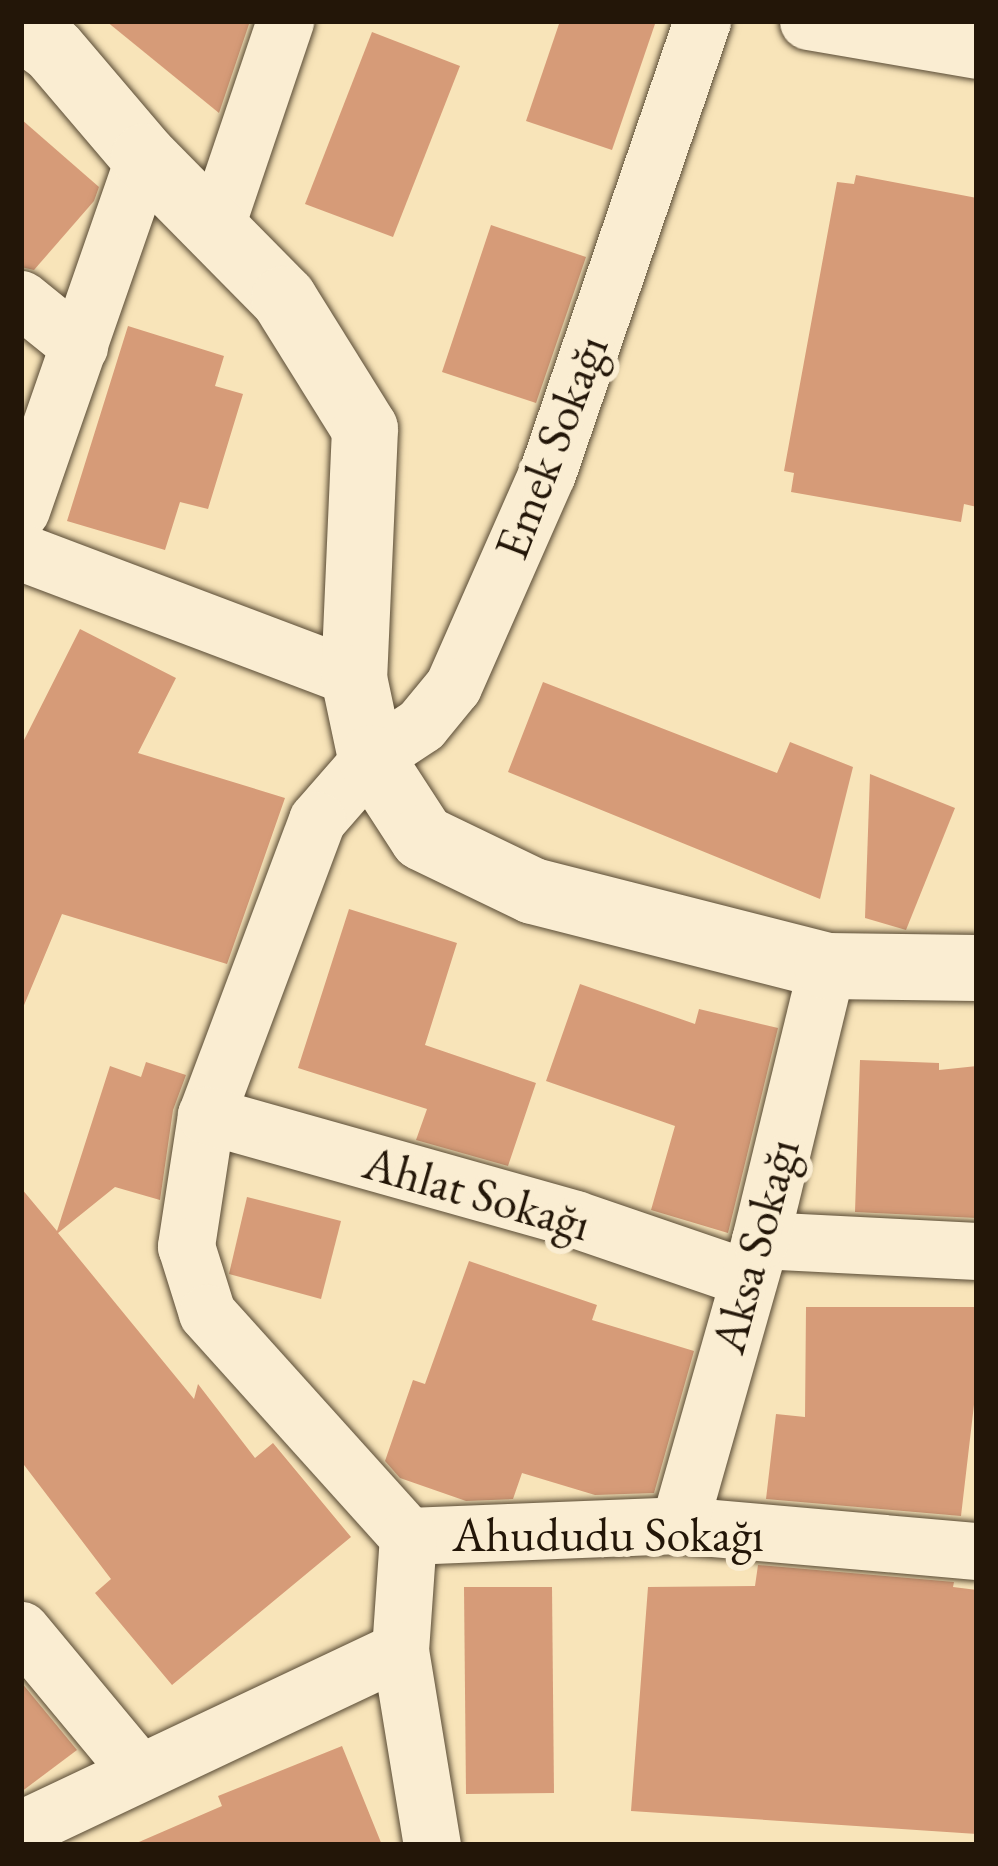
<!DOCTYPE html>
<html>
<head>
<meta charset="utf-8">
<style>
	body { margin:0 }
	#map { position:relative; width:998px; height:1866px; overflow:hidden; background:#f8e4b9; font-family:"EB Garamond",serif }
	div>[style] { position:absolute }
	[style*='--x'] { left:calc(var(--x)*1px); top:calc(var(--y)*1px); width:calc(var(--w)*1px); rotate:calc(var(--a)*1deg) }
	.building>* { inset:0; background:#d69b78 }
	.roads { filter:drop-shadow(0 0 3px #584a34) drop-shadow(0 0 3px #584a34) }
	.minor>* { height:57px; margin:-28.5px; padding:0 28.5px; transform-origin:28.5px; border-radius:28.5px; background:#faedd2 }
	.tertiary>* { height:66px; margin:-33px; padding:0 33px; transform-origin:33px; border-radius:33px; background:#faedd2 }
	span { translate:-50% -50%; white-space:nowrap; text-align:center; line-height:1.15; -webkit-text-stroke:12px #faedd2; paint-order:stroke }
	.street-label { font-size:48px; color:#231608 }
	.frame { position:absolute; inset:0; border:24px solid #231608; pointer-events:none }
</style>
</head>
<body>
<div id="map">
	<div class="building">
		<i style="clip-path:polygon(106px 21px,250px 21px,219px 113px)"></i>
		<i style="clip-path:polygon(560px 21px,656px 21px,612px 150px,526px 121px)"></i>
		<i style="clip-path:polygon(372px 32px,460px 66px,393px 237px,305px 204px)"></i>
		<i style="clip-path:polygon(21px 119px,99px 187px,94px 201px,34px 270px,21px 267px)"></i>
		<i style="clip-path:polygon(856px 175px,977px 198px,977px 507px,964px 504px,961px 522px,791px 492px,794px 473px,784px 471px,837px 182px,854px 184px)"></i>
		<i style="clip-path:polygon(491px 225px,586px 257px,536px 403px,442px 372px)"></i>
		<i style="clip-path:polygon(128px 326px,224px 356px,215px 386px,243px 394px,208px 509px,180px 502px,165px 550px,67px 521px)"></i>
		<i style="clip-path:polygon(80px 629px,176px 678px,138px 753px,285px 798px,227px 964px,62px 914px,22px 1010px,21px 746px)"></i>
		<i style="clip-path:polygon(543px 682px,777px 773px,790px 742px,853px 767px,820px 899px,508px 772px)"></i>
		<i style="clip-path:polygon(870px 774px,955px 808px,906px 930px,865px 918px)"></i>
		<i style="clip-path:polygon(349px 909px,457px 943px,425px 1045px,536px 1083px,508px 1166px,416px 1140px,427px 1109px,298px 1068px)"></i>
		<i style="clip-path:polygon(580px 984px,695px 1024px,699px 1009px,778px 1028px,728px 1233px,651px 1210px,675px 1126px,546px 1081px)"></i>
		<i style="clip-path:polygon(860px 1060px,939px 1063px,939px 1070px,977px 1066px,977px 1218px,855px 1212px)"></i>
		<i style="clip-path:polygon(146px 1062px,186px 1075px,173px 1110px,160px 1200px,115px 1187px,58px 1233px,194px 1399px,198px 1384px,255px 1458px,273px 1443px,351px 1537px,172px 1685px,95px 1593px,111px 1579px,21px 1461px,21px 1188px,57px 1231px,110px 1066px,141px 1077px)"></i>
		<i style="clip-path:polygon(247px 1197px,341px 1221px,321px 1299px,229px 1274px)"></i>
		<i style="clip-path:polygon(469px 1261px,597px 1305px,592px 1320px,694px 1351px,654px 1493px,595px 1495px,522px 1473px,513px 1499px,466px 1501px,400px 1478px,385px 1461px,413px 1380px,425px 1384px)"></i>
		<i style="clip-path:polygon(806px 1307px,977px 1307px,977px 1379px,961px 1516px,766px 1499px,776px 1414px,805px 1417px)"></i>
		<i style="clip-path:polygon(758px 1565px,954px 1582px,953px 1587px,977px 1590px,977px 1834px,631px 1811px,648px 1587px,755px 1586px)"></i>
		<i style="clip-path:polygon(464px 1587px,552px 1587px,554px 1793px,466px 1794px)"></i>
		<i style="clip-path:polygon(21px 1682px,77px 1750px,21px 1792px)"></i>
		<i style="clip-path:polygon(342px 1746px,382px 1845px,132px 1845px,222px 1806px,218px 1796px)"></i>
	</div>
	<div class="roads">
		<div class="minor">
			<i style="--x:702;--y:21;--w:478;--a:108.9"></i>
			<i style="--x:547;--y:473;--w:233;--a:113.8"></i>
			<i style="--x:453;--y:686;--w:50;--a:129.4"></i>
			<i style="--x:421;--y:725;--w:60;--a:146.6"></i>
			<i style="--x:371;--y:758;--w:82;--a:131.1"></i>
			<i style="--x:317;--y:820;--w:315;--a:110.6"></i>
			<i style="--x:206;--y:1115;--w:133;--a:98.7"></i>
			<i style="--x:186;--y:1246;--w:70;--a:72.6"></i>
			<i style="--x:207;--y:1313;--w:300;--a:48"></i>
			<i style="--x:408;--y:1536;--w:271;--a:-2.3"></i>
			<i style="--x:679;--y:1525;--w:299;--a:5"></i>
			<i style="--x:808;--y:21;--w:171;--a:9.7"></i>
			<i style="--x:215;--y:228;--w:219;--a:-71.3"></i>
			<i style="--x:21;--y:299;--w:75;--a:39"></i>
			<i style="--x:21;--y:510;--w:374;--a:-70.8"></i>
			<i style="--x:21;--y:552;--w:356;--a:20.7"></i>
			<i style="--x:206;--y:1115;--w:383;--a:15.7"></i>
			<i style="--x:575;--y:1219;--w:182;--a:18.9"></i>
			<i style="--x:760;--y:1240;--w:217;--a:2.9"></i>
			<i style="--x:679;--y:1525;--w:296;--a:-74.1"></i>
			<i style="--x:760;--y:1240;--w:282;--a:-76.3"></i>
			<i style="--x:408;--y:1536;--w:114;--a:94"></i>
			<i style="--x:400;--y:1650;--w:198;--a:80.7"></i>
			<i style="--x:21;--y:1630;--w:183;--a:50.3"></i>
			<i style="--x:21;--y:1829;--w:419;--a:-25.3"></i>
		</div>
		<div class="tertiary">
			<i style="--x:21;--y:27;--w:39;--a:36"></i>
			<i style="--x:53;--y:50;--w:140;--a:49.6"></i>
			<i style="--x:144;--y:157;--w:199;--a:45.4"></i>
			<i style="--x:284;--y:299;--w:153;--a:58.1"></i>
			<i style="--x:365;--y:429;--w:249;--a:92.5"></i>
			<i style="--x:354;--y:678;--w:82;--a:78"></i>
			<i style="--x:371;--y:758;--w:95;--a:57"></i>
			<i style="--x:423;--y:838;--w:122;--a:25.7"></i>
			<i style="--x:533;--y:891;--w:303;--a:14.3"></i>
			<i style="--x:827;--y:966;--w:150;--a:0.8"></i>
		</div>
	</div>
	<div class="street-label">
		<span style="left:551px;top:447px;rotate:-69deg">Emek Sokağı</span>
		<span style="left:477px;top:1193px;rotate:16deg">Ahlat Sokağı</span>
		<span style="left:755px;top:1246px;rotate:-75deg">Aksa Sokağı</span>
		<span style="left:608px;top:1535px">Ahududu Sokağı</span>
	</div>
	<div class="frame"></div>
</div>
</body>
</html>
